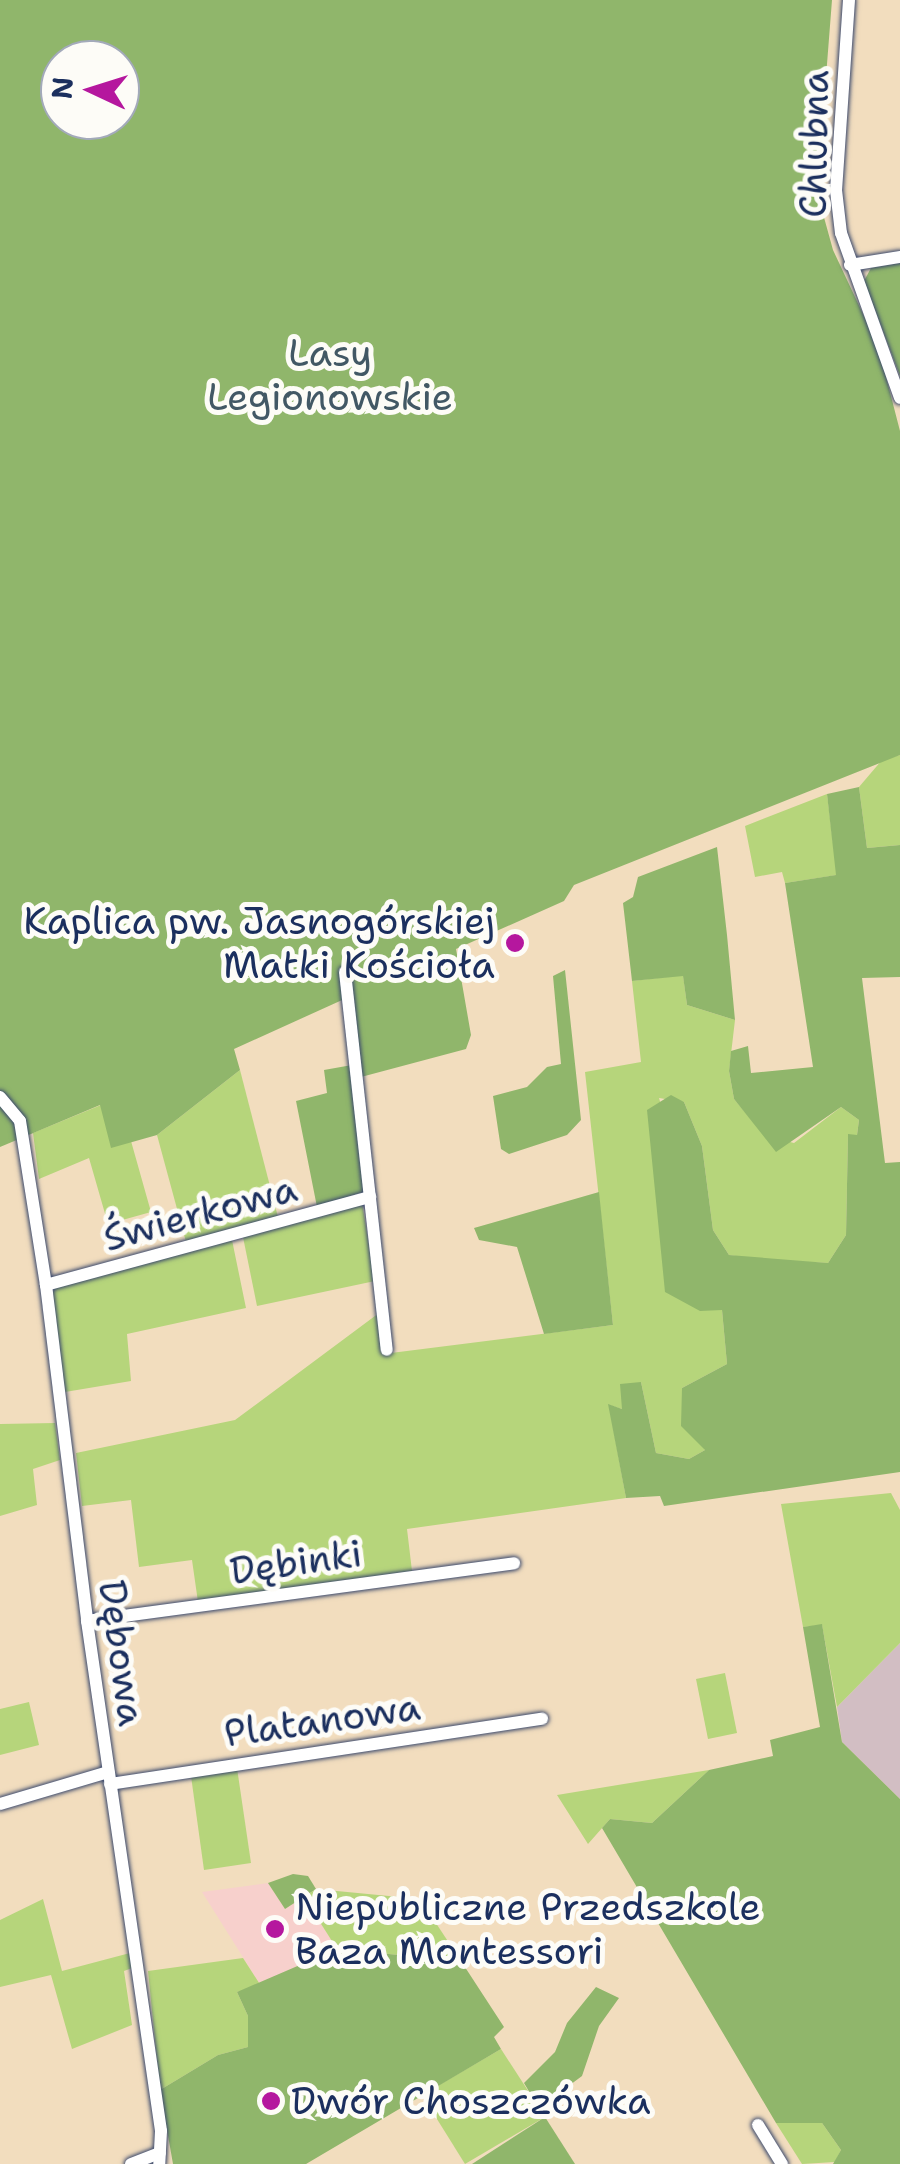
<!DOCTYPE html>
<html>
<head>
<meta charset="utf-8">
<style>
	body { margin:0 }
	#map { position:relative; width:900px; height:2164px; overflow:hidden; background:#f2ddbe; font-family:"Shantell Sans",sans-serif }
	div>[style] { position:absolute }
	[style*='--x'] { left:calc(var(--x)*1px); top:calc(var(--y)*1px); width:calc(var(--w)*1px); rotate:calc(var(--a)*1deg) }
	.built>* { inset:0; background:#f7d0cc }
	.industrial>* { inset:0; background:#d2bec3 }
	.green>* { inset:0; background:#b6d57b }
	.forest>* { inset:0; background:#90b66b }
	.roads { filter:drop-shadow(0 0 2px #3b496c) drop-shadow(0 0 2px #3b496c) }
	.street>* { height:12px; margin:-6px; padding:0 6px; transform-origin:6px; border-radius:6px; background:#fff }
	.dots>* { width:28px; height:28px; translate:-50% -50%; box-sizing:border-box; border:5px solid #fdfcf7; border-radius:50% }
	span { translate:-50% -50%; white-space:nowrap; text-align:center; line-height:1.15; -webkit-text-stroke:10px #fdfcf7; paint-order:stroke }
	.street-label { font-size:38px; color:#1b2f5e }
	.park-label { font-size:38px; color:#425865 }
	.poi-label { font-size:38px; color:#1b2f5e }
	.right { translate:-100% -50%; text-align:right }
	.left { translate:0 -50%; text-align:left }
	.north { position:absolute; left:40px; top:40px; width:100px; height:100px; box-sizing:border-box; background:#fdfcf7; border:2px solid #a3aaba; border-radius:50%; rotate:274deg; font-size:28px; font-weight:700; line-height:40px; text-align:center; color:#1b2f5e }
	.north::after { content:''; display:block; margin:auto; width:35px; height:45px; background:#b5179e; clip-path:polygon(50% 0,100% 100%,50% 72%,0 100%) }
</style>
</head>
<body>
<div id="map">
	<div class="built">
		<i style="clip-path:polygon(268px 1883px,285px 1909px,304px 1897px,337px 1949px,261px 1986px,202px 1892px)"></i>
	</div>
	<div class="industrial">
		<i style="clip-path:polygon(900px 1643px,900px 1799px,842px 1742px,837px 1707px)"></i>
	</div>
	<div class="green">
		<i style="clip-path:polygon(900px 755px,900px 845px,867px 848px,859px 787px,882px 760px)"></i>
		<i style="clip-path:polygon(827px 794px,837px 875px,785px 883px,782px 872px,755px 877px,745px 826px)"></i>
		<i style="clip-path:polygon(683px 975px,687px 1005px,735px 1020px,729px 1071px,734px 1099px,764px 1135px,794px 1143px,841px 1107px,859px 1120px,857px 1135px,848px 1135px,846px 1235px,828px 1263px,764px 1260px,729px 1255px,713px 1230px,702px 1146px,684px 1102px,659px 1098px,722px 1310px,727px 1364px,682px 1388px,705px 1450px,689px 1459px,656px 1453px,641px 1382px,622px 1409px,609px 1405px,626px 1498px,407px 1529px,412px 1571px,198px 1602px,192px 1560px,139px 1567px,131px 1500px,82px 1506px,76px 1453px,235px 1420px,379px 1313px,391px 1353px,613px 1325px,585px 1072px,641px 1062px,632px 981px)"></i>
		<i style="clip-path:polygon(240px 1070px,278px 1217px,186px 1242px,157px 1135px)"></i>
		<i style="clip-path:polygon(101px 1105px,131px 1141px,151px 1212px,108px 1224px,89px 1158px,39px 1179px,33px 1133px)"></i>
		<i style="clip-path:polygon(362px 1203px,375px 1281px,257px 1306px,243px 1237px)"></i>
		<i style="clip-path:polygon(232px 1240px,246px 1308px,127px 1334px,131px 1381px,65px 1392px,51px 1294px,56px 1287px)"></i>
		<i style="clip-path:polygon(55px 1423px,60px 1460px,33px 1469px,37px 1505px,0 1516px,0 1424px)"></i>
		<i style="clip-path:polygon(891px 1493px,900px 1510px,900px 1643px,837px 1707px,822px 1625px,803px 1627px,781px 1504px)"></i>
		<i style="clip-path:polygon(725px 1673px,737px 1733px,708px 1739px,696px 1679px)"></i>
		<i style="clip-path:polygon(29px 1702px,39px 1745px,0 1755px,0 1709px)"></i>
		<i style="clip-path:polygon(237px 1768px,251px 1863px,204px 1870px,191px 1776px)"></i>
		<i style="clip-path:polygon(709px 1770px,652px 1823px,610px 1819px,588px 1844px,557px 1795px)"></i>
		<i style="clip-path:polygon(316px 1889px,420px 1899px,461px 1961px,337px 1949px,304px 1897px)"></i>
		<i style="clip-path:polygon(43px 1899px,62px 1971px,130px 1953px,132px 1968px,124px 1971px,132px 2025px,72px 2049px,51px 1975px,0 1987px,0 1920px)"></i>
		<i style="clip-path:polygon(243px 1958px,261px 1986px,237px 1992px,248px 2016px,248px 2047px,218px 2055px,160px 2090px,148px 1971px)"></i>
		<i style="clip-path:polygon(501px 2049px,545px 2117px,465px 2164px,422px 2095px)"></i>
		<i style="clip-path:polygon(776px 2123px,822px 2123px,841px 2150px,835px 2162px,802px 2164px)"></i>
	</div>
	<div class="forest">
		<i style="clip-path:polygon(evenodd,0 0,832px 0,817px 192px,833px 250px,878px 346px,900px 431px,900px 755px,574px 885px,564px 901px,456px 949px,471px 1035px,466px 1049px,361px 1077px,351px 996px,234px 1049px,240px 1070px,157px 1135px,111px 1148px,100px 1105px,0 1147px,0 0,60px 60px,120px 60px,120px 120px,60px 120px,60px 60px)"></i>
		<i style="clip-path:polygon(900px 263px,900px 376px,864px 281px,871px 268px)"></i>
		<i style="clip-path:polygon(859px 787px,867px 848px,900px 845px,900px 977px,862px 978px,885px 1163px,900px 1162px,900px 1472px,664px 1506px,660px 1496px,626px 1498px,608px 1404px,622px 1409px,620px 1384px,641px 1382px,656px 1453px,689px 1459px,705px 1450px,681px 1426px,682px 1388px,727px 1364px,722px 1310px,700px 1311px,665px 1292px,647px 1110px,671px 1095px,684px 1102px,702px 1146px,713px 1230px,729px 1255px,828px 1263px,846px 1235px,848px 1134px,857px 1135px,859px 1120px,841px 1107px,776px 1152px,734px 1099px,729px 1071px,731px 1051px,748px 1046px,751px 1073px,813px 1067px,785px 883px,836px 875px,827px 794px)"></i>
		<i style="clip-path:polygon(717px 847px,727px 935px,735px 1020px,687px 1005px,683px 976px,632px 981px,623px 903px,633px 897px,638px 877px)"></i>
		<i style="clip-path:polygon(565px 970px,581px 1120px,567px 1135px,509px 1154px,501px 1149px,493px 1096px,527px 1087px,547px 1067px,561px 1064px,553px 976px)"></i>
		<i style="clip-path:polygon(352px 1065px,366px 1191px,317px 1207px,296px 1101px,327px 1093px,324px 1070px)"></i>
		<i style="clip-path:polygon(599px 1192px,613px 1325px,544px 1334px,517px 1247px,479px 1240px,474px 1228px)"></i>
		<i style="clip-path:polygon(822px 1624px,842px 1742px,900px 1799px,900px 2164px,833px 2164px,841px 2150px,822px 2123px,776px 2123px,602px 1828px,610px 1819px,652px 1823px,709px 1770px,773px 1756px,770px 1740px,820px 1727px,803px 1627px)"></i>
		<i style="clip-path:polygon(293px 1874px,308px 1876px,316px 1889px,285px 1909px,268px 1883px)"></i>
		<i style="clip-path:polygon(337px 1949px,461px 1961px,504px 2027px,494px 2037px,501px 2049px,306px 2164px,173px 2164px,160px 2090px,218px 2055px,248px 2047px,248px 2016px,237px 1992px)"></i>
		<i style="clip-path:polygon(596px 1987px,619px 1998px,599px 2026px,582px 2076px,539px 2108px,524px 2083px,555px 2052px,567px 2023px)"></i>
		<i style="clip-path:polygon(545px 2117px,575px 2164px,472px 2164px)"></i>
	</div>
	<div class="roads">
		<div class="street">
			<i style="--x:849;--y:0;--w:190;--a:93.9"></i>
			<i style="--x:836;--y:190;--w:43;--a:83.4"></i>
			<i style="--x:841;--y:233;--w:175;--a:70.3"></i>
			<i style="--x:850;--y:265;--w:51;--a:-9.1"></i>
			<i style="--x:345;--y:972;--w:380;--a:83.7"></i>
			<i style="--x:0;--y:1097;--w:31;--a:50"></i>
			<i style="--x:20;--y:1121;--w:166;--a:81"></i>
			<i style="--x:46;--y:1285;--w:338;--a:83"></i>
			<i style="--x:87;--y:1621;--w:515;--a:81.74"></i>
			<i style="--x:161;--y:2131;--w:33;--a:93"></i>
			<i style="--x:46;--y:1285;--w:336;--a:-15.2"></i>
			<i style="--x:87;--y:1621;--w:431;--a:-7.7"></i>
			<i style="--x:110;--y:1784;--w:437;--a:-8.6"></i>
			<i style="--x:0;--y:1804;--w:113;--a:-16.5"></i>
			<i style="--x:758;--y:2125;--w:46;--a:58.4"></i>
			<i style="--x:131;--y:2164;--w:31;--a:-21"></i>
		</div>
	</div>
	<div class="dots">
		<i style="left:515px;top:943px;background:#b5179e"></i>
		<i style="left:275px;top:1929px;background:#b5179e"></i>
		<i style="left:271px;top:2101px;background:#b5179e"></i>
	</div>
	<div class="street-label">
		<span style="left:814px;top:144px;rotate:-89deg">Chlubna</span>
		<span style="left:200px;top:1213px;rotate:-15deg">Świerkowa</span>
		<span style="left:296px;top:1562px;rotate:-8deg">Dębinki</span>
		<span style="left:122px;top:1653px;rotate:82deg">Dębowa</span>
		<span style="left:322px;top:1720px;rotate:-8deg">Platanowa</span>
	</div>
	<div class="park-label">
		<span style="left:330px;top:375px">Lasy<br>Legionowskie</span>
	</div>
	<div class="poi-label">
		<span class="right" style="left:495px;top:943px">Kaplica pw. Jasnogórskiej<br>Matki Kościoła</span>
		<span class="left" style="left:295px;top:1929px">Niepubliczne Przedszkole<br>Baza Montessori</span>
		<span class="left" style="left:291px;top:2101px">Dwór Choszczówka</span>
	</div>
	<div class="north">N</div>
</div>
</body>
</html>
